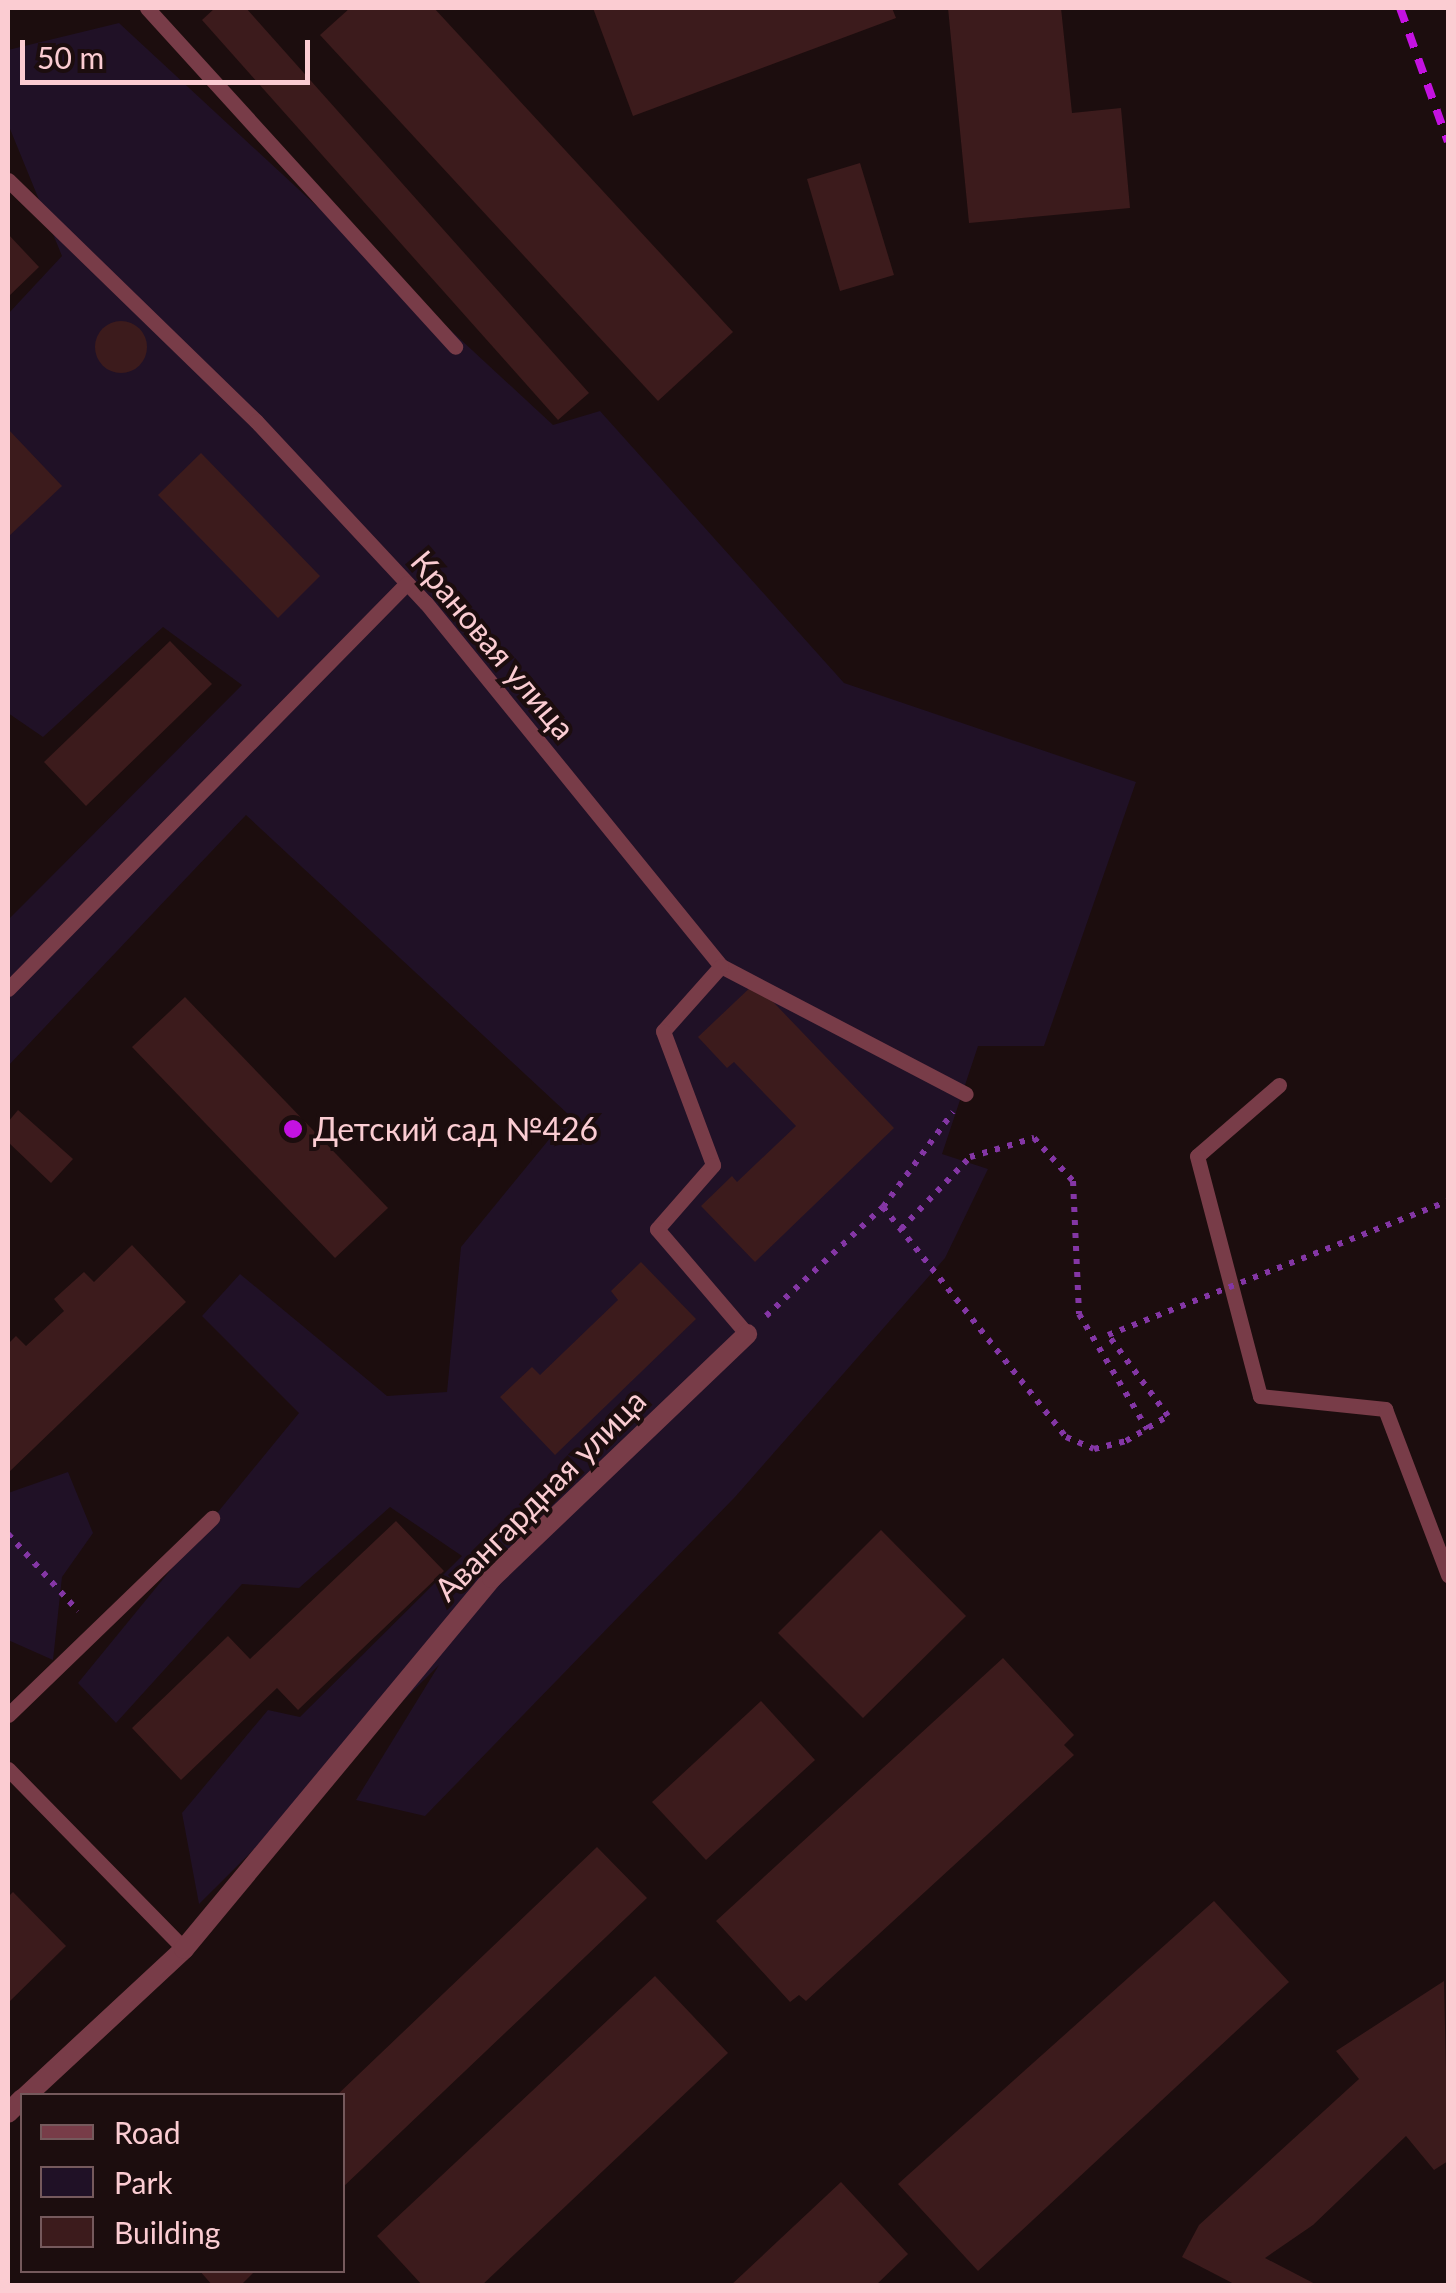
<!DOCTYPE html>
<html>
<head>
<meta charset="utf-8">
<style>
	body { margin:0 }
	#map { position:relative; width:1456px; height:2293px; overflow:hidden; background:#1c0d0e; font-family:Lato,sans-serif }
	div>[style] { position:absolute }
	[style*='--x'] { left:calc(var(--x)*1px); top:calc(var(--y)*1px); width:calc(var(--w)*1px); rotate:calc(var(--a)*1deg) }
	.green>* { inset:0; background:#201126 }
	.building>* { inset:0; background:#3c1b1c }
	.round { border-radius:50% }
	.path>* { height:6px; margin-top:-3px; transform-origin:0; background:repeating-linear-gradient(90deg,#8436a5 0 5px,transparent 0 13px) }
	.lane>* { height:15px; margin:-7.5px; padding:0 7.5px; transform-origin:7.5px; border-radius:7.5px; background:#783c48 }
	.street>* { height:20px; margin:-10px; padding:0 10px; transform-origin:10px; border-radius:10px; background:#783c48 }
	.rail>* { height:8px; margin-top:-4px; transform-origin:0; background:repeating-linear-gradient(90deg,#c412e1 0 15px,transparent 0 27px) }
	.path-bridge>* { height:6px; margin-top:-3px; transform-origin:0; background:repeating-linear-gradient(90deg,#8436a5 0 5px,transparent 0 13px) }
	.dots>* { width:28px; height:28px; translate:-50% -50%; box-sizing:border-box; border:5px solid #1c0d0e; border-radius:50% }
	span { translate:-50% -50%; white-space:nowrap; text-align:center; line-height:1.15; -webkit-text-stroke:8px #1c0d0e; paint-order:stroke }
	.street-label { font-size:32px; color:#fbccd2 }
	.poi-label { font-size:32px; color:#fbccd2 }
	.left { translate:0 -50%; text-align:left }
	.frame { position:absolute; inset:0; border:10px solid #fbccd2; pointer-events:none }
	.legend { position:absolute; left:20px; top:2093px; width:325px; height:180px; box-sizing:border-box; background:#1c0d0e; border:2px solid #75595c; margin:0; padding:12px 18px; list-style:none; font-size:30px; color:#fbccd2 }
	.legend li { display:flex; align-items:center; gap:20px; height:50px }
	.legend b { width:50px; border:2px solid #75595c }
	.scale { position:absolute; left:20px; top:40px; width:290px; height:45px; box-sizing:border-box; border:5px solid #fbccd2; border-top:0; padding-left:12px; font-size:30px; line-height:35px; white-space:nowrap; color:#fbccd2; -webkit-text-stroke:8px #1c0d0e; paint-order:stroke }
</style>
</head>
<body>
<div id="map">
	<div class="green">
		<i style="clip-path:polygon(119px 23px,553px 425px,600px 411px,844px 683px,1136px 782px,1044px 1046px,978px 1046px,942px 1154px,988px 1169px,945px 1258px,735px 1497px,425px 1816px,356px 1800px,439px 1665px,199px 1904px,182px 1813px,268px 1710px,300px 1717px,462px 1556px,390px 1507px,299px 1588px,242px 1584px,116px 1723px,78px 1683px,299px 1413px,202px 1316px,240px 1274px,387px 1396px,447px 1392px,461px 1247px,569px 1115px,246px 815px,8px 1066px,8px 920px,242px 685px,163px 627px,43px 737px,8px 713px,8px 314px,62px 256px,8px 124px,8px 50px)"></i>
		<i style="clip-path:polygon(68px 1472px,93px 1533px,62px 1577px,53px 1660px,8px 1640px,8px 1493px)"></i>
	</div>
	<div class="building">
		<i style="clip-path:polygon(215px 8px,246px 8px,589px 393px,558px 420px,202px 20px)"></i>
		<i style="clip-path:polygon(350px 8px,434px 8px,733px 332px,658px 401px,320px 35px)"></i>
		<i style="clip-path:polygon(593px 8px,892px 8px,896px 18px,633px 116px)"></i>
		<i style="clip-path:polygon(948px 8px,1061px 8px,1072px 113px,1121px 108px,1130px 208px,969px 223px)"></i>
		<i style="clip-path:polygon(860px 163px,894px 275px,840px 291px,807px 179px)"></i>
		<i style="clip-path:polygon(8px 234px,39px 267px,8px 297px)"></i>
		<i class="round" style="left:95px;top:321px;width:52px;height:52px"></i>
		<i style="clip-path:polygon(8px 429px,62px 486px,8px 537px)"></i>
		<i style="clip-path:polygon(201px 453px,320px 576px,278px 618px,158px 495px)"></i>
		<i style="clip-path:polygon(170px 641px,212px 684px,86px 806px,44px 762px)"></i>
		<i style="clip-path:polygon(755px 983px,894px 1128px,755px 1262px,701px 1206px,732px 1176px,737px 1182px,796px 1126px,734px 1062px,727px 1068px,698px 1037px)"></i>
		<i style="clip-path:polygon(185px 997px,388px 1208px,335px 1258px,132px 1047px)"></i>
		<i style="clip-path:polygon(18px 1110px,73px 1159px,51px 1183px,8px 1142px,8px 1122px)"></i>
		<i style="clip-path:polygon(132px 1245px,186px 1302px,8px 1473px,8px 1344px,16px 1336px,26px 1346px,64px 1311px,54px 1299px,84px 1272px,94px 1282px)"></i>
		<i style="clip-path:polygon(641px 1262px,696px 1319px,555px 1455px,500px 1397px,532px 1367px,540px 1375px,618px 1300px,611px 1291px)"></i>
		<i style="clip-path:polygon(396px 1521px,444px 1571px,298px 1710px,277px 1688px,181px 1780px,132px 1728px,228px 1636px,250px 1659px)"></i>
		<i style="clip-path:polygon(881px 1530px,966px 1616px,863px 1718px,778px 1633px)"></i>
		<i style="clip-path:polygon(1003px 1658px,1074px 1735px,1064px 1745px,1074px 1755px,806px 2001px,799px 1995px,790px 2002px,716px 1921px)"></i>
		<i style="clip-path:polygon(761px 1701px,815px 1760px,706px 1860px,652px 1802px)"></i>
		<i style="clip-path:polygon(597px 1847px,647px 1898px,342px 2188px,342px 2096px,336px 2096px)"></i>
		<i style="clip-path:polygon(13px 1892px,66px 1946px,8px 2003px,8px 1897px)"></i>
		<i style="clip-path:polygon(1214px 1901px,1289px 1982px,978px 2271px,898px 2184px)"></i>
		<i style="clip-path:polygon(655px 1976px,728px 2053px,481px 2286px,423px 2286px,377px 2236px)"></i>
		<i style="clip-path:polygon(1444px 1981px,1448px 2161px,1434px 2170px,1406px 2136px,1313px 2225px,1265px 2258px,1319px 2286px,1238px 2286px,1182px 2257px,1199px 2225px,1359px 2079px,1336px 2051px)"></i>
		<i style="clip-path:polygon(841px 2182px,908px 2254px,875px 2286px,730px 2286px)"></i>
		<i style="clip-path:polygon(199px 2270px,256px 2270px,240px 2286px,213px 2286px)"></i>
	</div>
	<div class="path">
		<i style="--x:883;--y:1207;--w:294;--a:51.5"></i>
		<i style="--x:1066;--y:1437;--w:30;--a:23"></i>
		<i style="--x:1094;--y:1449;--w:33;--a:-14"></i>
		<i style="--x:1126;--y:1441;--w:49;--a:-30.8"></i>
		<i style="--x:1168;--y:1416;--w:101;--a:-126.5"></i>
		<i style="--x:901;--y:1229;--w:100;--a:-46.2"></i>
		<i style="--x:970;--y:1157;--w:67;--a:-16.5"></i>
		<i style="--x:1034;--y:1138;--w:58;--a:47.8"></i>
		<i style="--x:1073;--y:1181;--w:133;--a:87.4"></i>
		<i style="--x:1079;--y:1314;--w:134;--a:59.4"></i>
		<i style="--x:766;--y:1316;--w:160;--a:-43"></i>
		<i style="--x:883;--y:1207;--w:118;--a:-53.6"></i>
		<i style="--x:8;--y:1534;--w:104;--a:47.7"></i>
	</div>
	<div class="lane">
		<i style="--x:147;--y:8;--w:458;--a:47.7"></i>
		<i style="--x:8;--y:180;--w:346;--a:44.2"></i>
		<i style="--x:256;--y:421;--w:249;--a:47"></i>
		<i style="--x:426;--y:603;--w:468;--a:50.9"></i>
		<i style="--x:721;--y:966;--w:276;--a:27.6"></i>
		<i style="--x:721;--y:966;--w:87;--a:131.7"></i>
		<i style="--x:663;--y:1031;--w:143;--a:69.5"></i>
		<i style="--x:713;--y:1165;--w:85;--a:131.2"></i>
		<i style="--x:657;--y:1229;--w:138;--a:49.4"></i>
		<i style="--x:8;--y:989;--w:569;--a:-45.5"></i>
		<i style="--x:1279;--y:1085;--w:108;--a:139.1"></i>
		<i style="--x:1197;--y:1156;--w:248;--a:75.3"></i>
		<i style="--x:1260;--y:1396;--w:126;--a:5.9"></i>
		<i style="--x:1385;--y:1409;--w:178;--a:69.2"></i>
		<i style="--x:8;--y:1715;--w:284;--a:-44"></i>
		<i style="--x:8;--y:1769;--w:252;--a:45.6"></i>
	</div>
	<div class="street">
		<i style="--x:26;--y:2096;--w:216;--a:-42.9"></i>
		<i style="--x:184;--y:1949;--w:482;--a:-50.3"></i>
		<i style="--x:492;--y:1578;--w:353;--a:-43.7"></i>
		<i style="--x:8;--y:2113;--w:20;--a:-45"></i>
	</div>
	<div class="rail">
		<i style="--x:1400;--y:8;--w:142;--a:70.3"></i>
	</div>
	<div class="path-bridge">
		<i style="--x:1108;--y:1335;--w:365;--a:-21.5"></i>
	</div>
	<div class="dots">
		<i style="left:293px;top:1129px;background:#c412e1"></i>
	</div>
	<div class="street-label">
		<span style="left:493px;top:645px;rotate:50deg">Крановая улица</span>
		<span style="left:540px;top:1495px;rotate:-45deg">Авангардная улица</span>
	</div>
	<div class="poi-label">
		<span class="left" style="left:313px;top:1129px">Детский сад №426</span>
	</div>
	<div class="frame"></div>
	<ul class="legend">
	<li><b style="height:12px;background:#783c48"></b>Road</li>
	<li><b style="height:28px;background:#201126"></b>Park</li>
	<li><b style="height:28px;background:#3c1b1c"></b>Building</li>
	</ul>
	<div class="scale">50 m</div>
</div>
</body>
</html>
